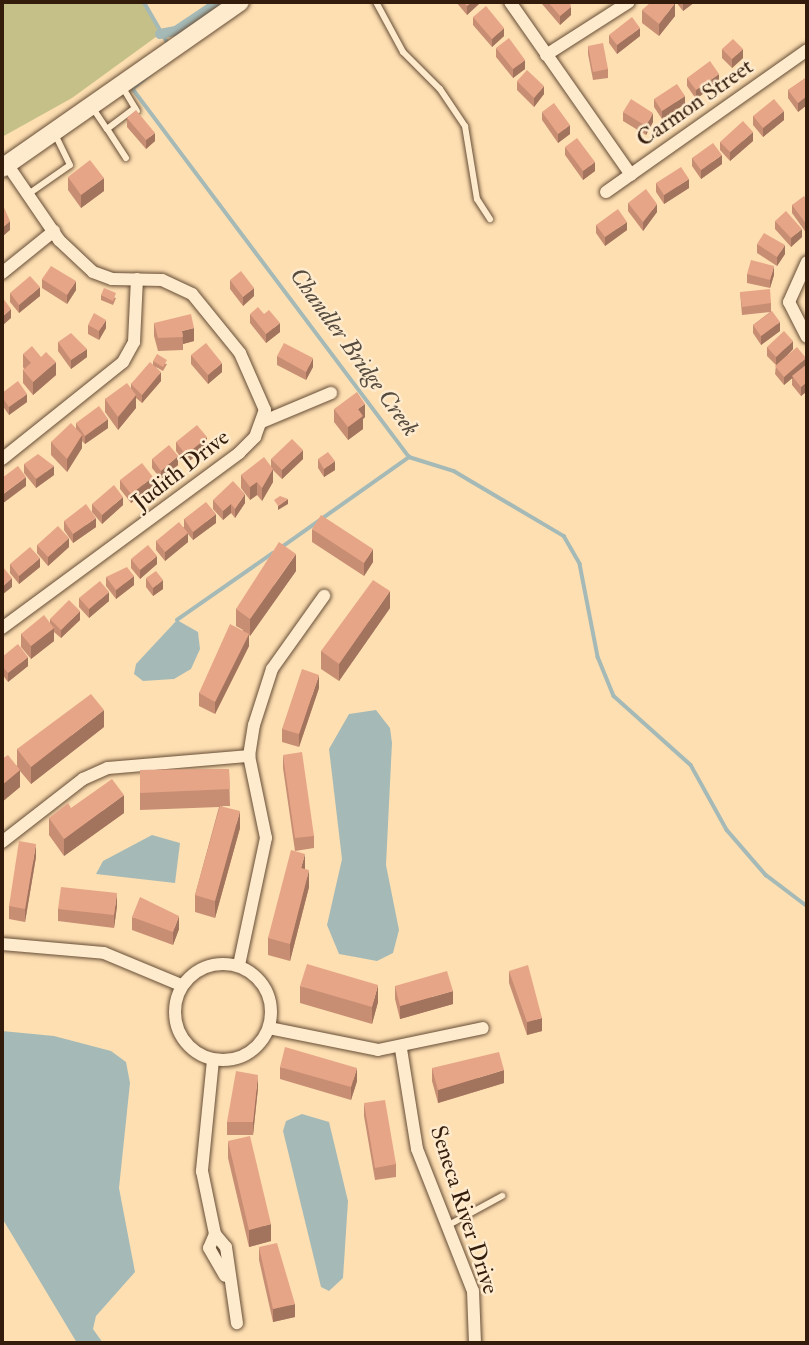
<!DOCTYPE html>
<html>
<head>
<meta charset="utf-8">
<style>
	body { margin:0 }
	#map { position:relative; width:809px; height:1345px; overflow:hidden; background:#fedfb2; font-family:"IM FELL Double Pica",serif }
	div>[style] { position:absolute }
	[style*='--x'] { left:calc(var(--x)*1px); top:calc(var(--y)*1px); width:calc(var(--w)*1px); rotate:calc(var(--a)*1deg) }
	.green>* { inset:0; background:#c5c088 }
	.water>* { inset:0; background:#a5bab7 }
	.stream>* { height:3.5px; margin:-1.75px; padding:0 1.75px; transform-origin:1.75px; border-radius:1.75px; background:#a5bab7 }
	.canal>* { height:10px; margin:-5px; padding:0 5px; transform-origin:5px; border-radius:5px; background:#a5bab7 }
	.roads { filter:drop-shadow(0 0 2px #664d36) drop-shadow(0 0 2px #664d36) }
	.service>* { height:6px; margin:-3px; padding:0 3px; transform-origin:3px; border-radius:3px; background:#feeacd }
	.minor>* { height:12px; margin:-6px; padding:0 6px; transform-origin:6px; border-radius:6px; background:#feeacd }
	.minor>.ring { margin:-6px; padding:0; box-sizing:content-box; background:none; border:12px solid #feeacd; border-radius:50% }
	.secondary>* { height:18px; margin:-9px; padding:0 9px; transform-origin:9px; border-radius:9px; background:#feeacd }
	.wall>* { inset:0; background:#c78e74 }
	.shaded-wall>* { inset:0; background:#a2745e }
	.building>* { inset:0; background:#e7a587 }
	span { translate:-50% -50%; white-space:nowrap; text-align:center; line-height:1.15; -webkit-text-stroke:5px #feeacd; paint-order:stroke }
	.street-label { font-size:23px; color:#331c0c }
	.water-label { font-size:24px; color:#554b3f; font-style:italic }
	.frame { position:absolute; inset:0; border:4px solid #331c0c; pointer-events:none }
</style>
</head>
<body>
<div id="map">
	<div class="green">
		<i style="clip-path:polygon(2px 2px,144px 2px,160px 34px,72px 98px,2px 137px)"></i>
	</div>
	<div class="water">
		<i style="clip-path:polygon(177px 620px,198px 632px,200px 649px,191px 669px,174px 679px,143px 681px,134px 674px,136px 664px)"></i>
		<i style="clip-path:polygon(376px 710px,390px 728px,392px 743px,386px 865px,399px 930px,393px 953px,377px 961px,339px 954px,327px 925px,342px 859px,329px 749px,349px 714px)"></i>
		<i style="clip-path:polygon(152px 835px,180px 843px,175px 883px,96px 874px,103px 861px)"></i>
		<i style="clip-path:polygon(2px 1031px,54px 1036px,111px 1051px,126px 1062px,130px 1083px,119px 1188px,135px 1272px,96px 1316px,93px 1329px,103px 1343px,77px 1343px,2px 1218px)"></i>
		<i style="clip-path:polygon(302px 1114px,329px 1122px,348px 1201px,343px 1278px,329px 1291px,321px 1287px,283px 1131px,286px 1121px)"></i>
	</div>
	<div class="stream">
		<i style="--x:144;--y:2;--w:50;--a:59.8"></i>
		<i style="--x:151;--y:74;--w:23;--a:140"></i>
		<i style="--x:133;--y:89;--w:460;--a:53.1"></i>
		<i style="--x:409;--y:457;--w:47;--a:17.3"></i>
		<i style="--x:454;--y:471;--w:128;--a:30.6"></i>
		<i style="--x:564;--y:536;--w:32;--a:60"></i>
		<i style="--x:580;--y:564;--w:95;--a:79"></i>
		<i style="--x:598;--y:657;--w:42;--a:67.7"></i>
		<i style="--x:614;--y:696;--w:103;--a:41.9"></i>
		<i style="--x:691;--y:765;--w:74;--a:61"></i>
		<i style="--x:727;--y:830;--w:60;--a:49.1"></i>
		<i style="--x:766;--y:875;--w:51;--a:37.1"></i>
		<i style="--x:282;--y:547;--w:156;--a:-35.3"></i>
		<i style="--x:177;--y:620;--w:117;--a:-34.9"></i>
	</div>
	<div class="canal">
		<i style="--x:160;--y:34;--w:16;--a:-11"></i>
		<i style="--x:176;--y:31;--w:52;--a:-34"></i>
	</div>
	<div class="roads">
		<div class="service">
			<i style="--x:376;--y:2;--w:57;--a:61.6"></i>
			<i style="--x:403;--y:52;--w:52;--a:45"></i>
			<i style="--x:440;--y:89;--w:45;--a:56"></i>
			<i style="--x:465;--y:126;--w:74;--a:80.7"></i>
			<i style="--x:477;--y:199;--w:24;--a:57"></i>
			<i style="--x:123;--y:88;--w:27;--a:59"></i>
			<i style="--x:92;--y:107;--w:27;--a:56"></i>
			<i style="--x:126;--y:158;--w:35;--a:-123"></i>
			<i style="--x:107;--y:129;--w:35;--a:-37"></i>
			<i style="--x:27;--y:195;--w:52;--a:-34.9"></i>
			<i style="--x:70;--y:165;--w:34;--a:-116"></i>
			<i style="--x:447;--y:1226;--w:63;--a:-28.6"></i>
		</div>
		<div class="minor">
			<i style="--x:510;--y:2;--w:211;--a:55"></i>
			<i style="--x:546;--y:55;--w:98;--a:-32.6"></i>
			<i style="--x:606;--y:192;--w:246;--a:-35.2"></i>
			<i style="--x:807;--y:262;--w:44;--a:114.2"></i>
			<i style="--x:789;--y:302;--w:39;--a:63"></i>
			<i style="--x:2;--y:273;--w:67;--a:-38.9"></i>
			<i style="--x:262;--y:422;--w:75;--a:-22.8"></i>
			<i style="--x:2;--y:459;--w:155;--a:-38.7"></i>
			<i style="--x:123;--y:362;--w:23;--a:-61"></i>
			<i style="--x:134;--y:342;--w:63;--a:-87.3"></i>
			<i style="--x:2;--y:628;--w:295;--a:-36.4"></i>
			<i style="--x:239;--y:453;--w:23;--a:-45"></i>
			<i style="--x:255;--y:437;--w:29;--a:-70"></i>
			<i style="--x:265;--y:410;--w:62;--a:-113.7"></i>
			<i style="--x:240;--y:353;--w:76;--a:-129.1"></i>
			<i style="--x:192;--y:294;--w:33;--a:-155"></i>
			<i style="--x:162;--y:280;--w:50;--a:-178.9"></i>
			<i style="--x:112;--y:279;--w:20;--a:-160"></i>
			<i style="--x:93;--y:272;--w:47;--a:-136.7"></i>
			<i style="--x:59;--y:240;--w:92;--a:-124.4"></i>
			<i style="--x:2;--y:842;--w:103;--a:-37.9"></i>
			<i style="--x:83;--y:779;--w:27;--a:-24"></i>
			<i style="--x:108;--y:768;--w:142;--a:-4.9"></i>
			<i style="--x:2;--y:944;--w:102;--a:5"></i>
			<i style="--x:104;--y:953;--w:83;--a:22.6"></i>
			<i class="ring" style="left:175px;top:964px;width:84px;height:84px"></i>
			<i style="--x:239;--y:965;--w:130;--a:-78"></i>
			<i style="--x:266;--y:838;--w:84;--a:-101.7"></i>
			<i style="--x:249;--y:756;--w:31;--a:-81"></i>
			<i style="--x:254;--y:725;--w:59;--a:-72.2"></i>
			<i style="--x:272;--y:669;--w:90;--a:-54.5"></i>
			<i style="--x:269;--y:1028;--w:111;--a:11.4"></i>
			<i style="--x:378;--y:1050;--w:107;--a:-11.8"></i>
			<i style="--x:401;--y:1049;--w:101;--a:80.9"></i>
			<i style="--x:417;--y:1149;--w:153;--a:68.5"></i>
			<i style="--x:473;--y:1291;--w:52;--a:87.8"></i>
			<i style="--x:213;--y:1060;--w:112;--a:95.7"></i>
			<i style="--x:202;--y:1171;--w:64;--a:78.3"></i>
			<i style="--x:215;--y:1234;--w:17;--a:50"></i>
			<i style="--x:226;--y:1247;--w:77;--a:81.8"></i>
			<i style="--x:215;--y:1234;--w:15;--a:113"></i>
			<i style="--x:209;--y:1248;--w:32;--a:60"></i>
		</div>
		<div class="secondary">
			<i style="--x:2;--y:168;--w:290;--a:-34.9"></i>
		</div>
	</div>
	<div class="wall">
		<i style="clip-path:polygon(456px 2px,480px 2px,480px 3px,467px 15px)"></i>
		<i style="clip-path:polygon(542px 2px,570px 2px,571px 15px,560px 25px,542px 4px)"></i>
		<i style="clip-path:polygon(676px 2px,695px 2px,683px 11px)"></i>
		<i style="clip-path:polygon(642px 10px,675px 16px,659px 36px,642px 23px)"></i>
		<i style="clip-path:polygon(473px 17px,504px 36px,492px 47px,473px 25px)"></i>
		<i style="clip-path:polygon(609px 35px,640px 36px,617px 54px,609px 43px)"></i>
		<i style="clip-path:polygon(588px 46px,608px 69px,608px 78px,593px 80px,588px 54px)"></i>
		<i style="clip-path:polygon(496px 48px,525px 69px,513px 78px,496px 57px)"></i>
		<i style="clip-path:polygon(722px 49px,743px 58px,732px 68px,722px 58px)"></i>
		<i style="clip-path:polygon(807px 77px,807px 105px,798px 112px,788px 98px,788px 90px)"></i>
		<i style="clip-path:polygon(687px 78px,719px 82px,696px 99px,687px 86px)"></i>
		<i style="clip-path:polygon(517px 81px,544px 94px,534px 107px,517px 90px)"></i>
		<i style="clip-path:polygon(654px 99px,685px 104px,662px 119px,654px 107px)"></i>
		<i style="clip-path:polygon(542px 112px,570px 134px,558px 143px,542px 120px)"></i>
		<i style="clip-path:polygon(623px 112px,653px 122px,646px 135px,623px 121px)"></i>
		<i style="clip-path:polygon(753px 116px,784px 120px,763px 137px,753px 125px)"></i>
		<i style="clip-path:polygon(127px 118px,155px 141px,146px 149px,127px 127px)"></i>
		<i style="clip-path:polygon(753px 141px,730px 161px,720px 150px,720px 142px)"></i>
		<i style="clip-path:polygon(565px 147px,595px 171px,583px 180px,565px 155px)"></i>
		<i style="clip-path:polygon(692px 158px,722px 164px,701px 179px,692px 166px)"></i>
		<i style="clip-path:polygon(68px 177px,104px 191px,81px 208px,68px 190px)"></i>
		<i style="clip-path:polygon(656px 183px,689px 188px,664px 204px,656px 192px)"></i>
		<i style="clip-path:polygon(807px 200px,807px 234px,792px 213px,792px 205px)"></i>
		<i style="clip-path:polygon(628px 203px,657px 212px,643px 231px,628px 211px)"></i>
		<i style="clip-path:polygon(775px 221px,802px 237px,791px 247px,775px 229px)"></i>
		<i style="clip-path:polygon(596px 225px,627px 230px,605px 246px,596px 233px)"></i>
		<i style="clip-path:polygon(757px 244px,785px 254px,777px 266px,757px 253px)"></i>
		<i style="clip-path:polygon(747px 274px,774px 275px,770px 288px,747px 283px)"></i>
		<i style="clip-path:polygon(42px 279px,76px 290px,67px 304px,42px 288px)"></i>
		<i style="clip-path:polygon(230px 280px,254px 296px,243px 306px,230px 289px)"></i>
		<i style="clip-path:polygon(740px 292px,771px 303px,771px 311px,780px 331px,761px 345px,753px 333px,753px 325px,770px 312px,742px 315px)"></i>
		<i style="clip-path:polygon(10px 293px,40px 296px,19px 313px,10px 302px)"></i>
		<i style="clip-path:polygon(101px 295px,116px 298px,113px 305px,101px 300px)"></i>
		<i style="clip-path:polygon(250px 314px,280px 332px,266px 343px,250px 323px)"></i>
		<i style="clip-path:polygon(154px 323px,194px 341px,183px 344px,183px 350px,158px 351px,154px 336px)"></i>
		<i style="clip-path:polygon(88px 325px,106px 328px,99px 340px,88px 334px)"></i>
		<i style="clip-path:polygon(58px 342px,87px 357px,71px 369px,58px 351px)"></i>
		<i style="clip-path:polygon(767px 347px,793px 349px,788px 355px,806px 365px,807px 364px,807px 403px,805px 400px,805px 393px,801px 396px,792px 385px,792px 378px,784px 385px,775px 374px,776px 365px,767px 356px)"></i>
		<i style="clip-path:polygon(23px 354px,41px 357px,56px 375px,33px 395px,23px 383px,23px 370px,24px 369px,23px 367px)"></i>
		<i style="clip-path:polygon(191px 355px,222px 372px,208px 384px,191px 364px)"></i>
		<i style="clip-path:polygon(277px 356px,313px 367px,306px 380px,277px 365px)"></i>
		<i style="clip-path:polygon(153px 361px,167px 364px,163px 371px,156px 367px,161px 381px,142px 403px,136px 398px,136px 408px,118px 430px,105px 412px,105px 399px,131px 388px,131px 384px,153px 365px)"></i>
		<i style="clip-path:polygon(2px 393px,27px 402px,9px 415px,2px 405px)"></i>
		<i style="clip-path:polygon(334px 409px,365px 417px,363px 419px,363px 429px,348px 440px,334px 422px)"></i>
		<i style="clip-path:polygon(76px 423px,108px 428px,85px 444px,82px 441px,82px 448px,67px 472px,51px 455px,51px 442px,76px 428px)"></i>
		<i style="clip-path:polygon(176px 442px,207px 446px,186px 464px,176px 451px)"></i>
		<i style="clip-path:polygon(152px 459px,178px 465px,161px 479px,152px 468px)"></i>
		<i style="clip-path:polygon(271px 459px,303px 459px,282px 479px,273px 470px,273px 482px,262px 501px,257px 495px,250px 500px,241px 488px,241px 475px,271px 467px)"></i>
		<i style="clip-path:polygon(318px 459px,335px 470px,324px 477px,318px 468px)"></i>
		<i style="clip-path:polygon(24px 464px,54px 475px,36px 488px,24px 473px)"></i>
		<i style="clip-path:polygon(120px 480px,153px 486px,131px 503px,120px 489px)"></i>
		<i style="clip-path:polygon(213px 500px,245px 503px,235px 518px,231px 513px,223px 520px,213px 509px)"></i>
		<i style="clip-path:polygon(92px 504px,123px 505px,102px 524px,92px 512px)"></i>
		<i style="clip-path:polygon(184px 519px,216px 523px,193px 540px,188px 534px,188px 542px,165px 561px,156px 550px,156px 541px,184px 527px)"></i>
		<i style="clip-path:polygon(64px 521px,96px 527px,73px 543px,64px 530px)"></i>
		<i style="clip-path:polygon(312px 529px,373px 562px,364px 576px,312px 542px)"></i>
		<i style="clip-path:polygon(37px 545px,69px 547px,48px 566px,37px 553px)"></i>
		<i style="clip-path:polygon(131px 559px,157px 564px,140px 579px,131px 568px)"></i>
		<i style="clip-path:polygon(10px 564px,40px 567px,19px 584px,10px 573px)"></i>
		<i style="clip-path:polygon(296px 571px,250px 636px,249px 635px,249px 646px,215px 714px,199px 706px,199px 693px,243px 630px,236px 626px,236px 609px)"></i>
		<i style="clip-path:polygon(106px 577px,134px 585px,116px 599px,106px 586px)"></i>
		<i style="clip-path:polygon(146px 578px,163px 589px,153px 596px,146px 587px)"></i>
		<i style="clip-path:polygon(79px 598px,109px 601px,89px 618px,79px 607px)"></i>
		<i style="clip-path:polygon(390px 608px,339px 681px,321px 669px,321px 651px)"></i>
		<i style="clip-path:polygon(50px 619px,80px 620px,61px 638px,54px 632px,54px 641px,31px 659px,21px 647px,21px 634px,50px 623px)"></i>
		<i style="clip-path:polygon(2px 657px,28px 666px,8px 682px,2px 674px)"></i>
		<i style="clip-path:polygon(319px 688px,299px 747px,282px 742px,282px 729px)"></i>
		<i style="clip-path:polygon(104px 727px,31px 784px,20px 771px,20px 787px,2px 802px,2px 759px,17px 766px,17px 749px)"></i>
		<i style="clip-path:polygon(283px 755px,314px 836px,314px 848px,295px 851px,283px 768px)"></i>
		<i style="clip-path:polygon(229px 769px,230px 806px,222px 806px,240px 828px,215px 918px,195px 912px,195px 895px,219px 807px,140px 810px,140px 770px)"></i>
		<i style="clip-path:polygon(71px 808px,124px 813px,64px 856px,49px 835px,49px 818px)"></i>
		<i style="clip-path:polygon(36px 857px,25px 922px,9px 919px,9px 906px)"></i>
		<i style="clip-path:polygon(305px 869px,309px 887px,290px 961px,268px 955px,268px 938px)"></i>
		<i style="clip-path:polygon(117px 906px,114px 928px,58px 921px,58px 909px)"></i>
		<i style="clip-path:polygon(132px 917px,179px 929px,173px 945px,132px 930px)"></i>
		<i style="clip-path:polygon(509px 971px,542px 1031px,527px 1035px,509px 983px)"></i>
		<i style="clip-path:polygon(300px 986px,378px 1002px,372px 1024px,300px 1003px)"></i>
		<i style="clip-path:polygon(395px 986px,453px 1004px,400px 1019px,395px 999px)"></i>
		<i style="clip-path:polygon(280px 1067px,357px 1081px,351px 1100px,280px 1079px)"></i>
		<i style="clip-path:polygon(432px 1068px,504px 1083px,438px 1103px,432px 1081px)"></i>
		<i style="clip-path:polygon(258px 1088px,253px 1135px,227px 1135px,227px 1122px)"></i>
		<i style="clip-path:polygon(364px 1103px,396px 1164px,396px 1177px,375px 1180px,364px 1116px)"></i>
		<i style="clip-path:polygon(228px 1141px,271px 1241px,249px 1247px,228px 1158px)"></i>
		<i style="clip-path:polygon(259px 1247px,295px 1317px,273px 1322px,259px 1260px)"></i>
	</div>
	<div class="shaded-wall">
		<i style="clip-path:polygon(472px 2px,480px 2px,480px 3px,467px 15px,467px 6px)"></i>
		<i style="clip-path:polygon(683px 2px,695px 2px,683px 11px)"></i>
		<i style="clip-path:polygon(675px 3px,675px 16px,659px 36px,659px 24px)"></i>
		<i style="clip-path:polygon(571px 7px,571px 15px,560px 25px,560px 16px)"></i>
		<i style="clip-path:polygon(504px 28px,504px 36px,492px 47px,492px 39px)"></i>
		<i style="clip-path:polygon(640px 28px,640px 36px,617px 54px,617px 45px)"></i>
		<i style="clip-path:polygon(743px 49px,743px 58px,732px 68px,732px 59px)"></i>
		<i style="clip-path:polygon(525px 60px,525px 69px,513px 78px,513px 69px)"></i>
		<i style="clip-path:polygon(719px 74px,719px 82px,696px 99px,696px 90px)"></i>
		<i style="clip-path:polygon(544px 86px,544px 94px,534px 107px,534px 98px)"></i>
		<i style="clip-path:polygon(685px 96px,685px 104px,662px 119px,662px 111px)"></i>
		<i style="clip-path:polygon(807px 96px,807px 105px,798px 112px,798px 103px)"></i>
		<i style="clip-path:polygon(784px 111px,784px 120px,763px 137px,763px 128px)"></i>
		<i style="clip-path:polygon(653px 113px,653px 122px,646px 135px,646px 126px)"></i>
		<i style="clip-path:polygon(570px 125px,570px 134px,558px 143px,558px 134px)"></i>
		<i style="clip-path:polygon(753px 132px,753px 141px,730px 161px,730px 152px)"></i>
		<i style="clip-path:polygon(155px 133px,155px 141px,146px 149px,146px 140px)"></i>
		<i style="clip-path:polygon(722px 155px,722px 164px,701px 179px,701px 170px)"></i>
		<i style="clip-path:polygon(595px 162px,595px 171px,583px 180px,583px 171px)"></i>
		<i style="clip-path:polygon(104px 178px,104px 191px,81px 208px,81px 195px)"></i>
		<i style="clip-path:polygon(689px 179px,689px 188px,664px 204px,664px 195px)"></i>
		<i style="clip-path:polygon(657px 204px,657px 212px,643px 231px,643px 222px)"></i>
		<i style="clip-path:polygon(10px 221px,10px 230px,2px 237px,2px 228px)"></i>
		<i style="clip-path:polygon(627px 222px,627px 230px,605px 246px,605px 237px)"></i>
		<i style="clip-path:polygon(802px 229px,802px 237px,791px 247px,791px 238px)"></i>
		<i style="clip-path:polygon(785px 245px,785px 254px,777px 266px,777px 257px)"></i>
		<i style="clip-path:polygon(774px 266px,774px 275px,770px 288px,770px 280px)"></i>
		<i style="clip-path:polygon(76px 281px,76px 290px,67px 304px,67px 295px)"></i>
		<i style="clip-path:polygon(40px 287px,40px 296px,19px 313px,19px 305px)"></i>
		<i style="clip-path:polygon(254px 288px,254px 296px,243px 306px,243px 297px)"></i>
		<i style="clip-path:polygon(11px 309px,11px 318px,2px 326px,2px 317px)"></i>
		<i style="clip-path:polygon(106px 320px,106px 328px,99px 340px,99px 331px)"></i>
		<i style="clip-path:polygon(780px 322px,780px 331px,761px 345px,761px 336px)"></i>
		<i style="clip-path:polygon(280px 323px,280px 332px,266px 343px,266px 334px)"></i>
		<i style="clip-path:polygon(194px 328px,194px 341px,183px 344px,182px 331px)"></i>
		<i style="clip-path:polygon(793px 341px,793px 349px,776px 366px,776px 357px)"></i>
		<i style="clip-path:polygon(87px 349px,87px 357px,71px 369px,71px 360px)"></i>
		<i style="clip-path:polygon(313px 358px,313px 367px,306px 380px,306px 372px)"></i>
		<i style="clip-path:polygon(806px 358px,806px 367px,784px 385px,784px 377px)"></i>
		<i style="clip-path:polygon(56px 362px,56px 375px,33px 395px,33px 382px)"></i>
		<i style="clip-path:polygon(222px 363px,222px 372px,208px 384px,208px 375px)"></i>
		<i style="clip-path:polygon(161px 372px,161px 381px,142px 403px,142px 395px)"></i>
		<i style="clip-path:polygon(807px 382px,807px 391px,801px 396px,801px 387px)"></i>
		<i style="clip-path:polygon(27px 394px,27px 402px,9px 415px,9px 407px)"></i>
		<i style="clip-path:polygon(136px 395px,136px 408px,118px 430px,118px 417px)"></i>
		<i style="clip-path:polygon(365px 404px,365px 417px,363px 419px,363px 429px,348px 440px,348px 427px,358px 409px)"></i>
		<i style="clip-path:polygon(108px 419px,108px 428px,85px 444px,85px 436px)"></i>
		<i style="clip-path:polygon(82px 435px,82px 448px,67px 472px,67px 459px)"></i>
		<i style="clip-path:polygon(207px 437px,207px 446px,186px 464px,186px 455px)"></i>
		<i style="clip-path:polygon(303px 450px,303px 459px,282px 479px,282px 470px)"></i>
		<i style="clip-path:polygon(178px 456px,178px 465px,161px 479px,161px 471px)"></i>
		<i style="clip-path:polygon(335px 461px,335px 470px,324px 477px,324px 469px)"></i>
		<i style="clip-path:polygon(54px 466px,54px 475px,36px 488px,36px 479px)"></i>
		<i style="clip-path:polygon(273px 469px,273px 482px,262px 501px,262px 488px)"></i>
		<i style="clip-path:polygon(26px 477px,26px 486px,2px 504px,2px 495px)"></i>
		<i style="clip-path:polygon(153px 477px,153px 486px,131px 503px,131px 494px)"></i>
		<i style="clip-path:polygon(257px 482px,257px 495px,250px 500px,250px 487px)"></i>
		<i style="clip-path:polygon(245px 494px,245px 503px,235px 518px,235px 509px)"></i>
		<i style="clip-path:polygon(123px 497px,123px 505px,102px 524px,102px 515px)"></i>
		<i style="clip-path:polygon(288px 499px,288px 504px,278px 510px,278px 506px)"></i>
		<i style="clip-path:polygon(231px 504px,231px 513px,223px 520px,223px 511px)"></i>
		<i style="clip-path:polygon(216px 514px,216px 523px,193px 540px,193px 532px)"></i>
		<i style="clip-path:polygon(96px 518px,96px 527px,73px 543px,73px 534px)"></i>
		<i style="clip-path:polygon(188px 533px,188px 542px,165px 561px,165px 552px)"></i>
		<i style="clip-path:polygon(69px 538px,69px 547px,48px 566px,48px 557px)"></i>
		<i style="clip-path:polygon(373px 549px,373px 562px,364px 576px,364px 563px)"></i>
		<i style="clip-path:polygon(296px 554px,296px 571px,250px 636px,250px 619px)"></i>
		<i style="clip-path:polygon(157px 556px,157px 564px,140px 579px,140px 570px)"></i>
		<i style="clip-path:polygon(40px 558px,40px 567px,19px 584px,19px 576px)"></i>
		<i style="clip-path:polygon(134px 576px,134px 585px,116px 599px,116px 590px)"></i>
		<i style="clip-path:polygon(12px 578px,12px 587px,2px 595px,2px 587px)"></i>
		<i style="clip-path:polygon(163px 580px,163px 589px,153px 596px,153px 588px)"></i>
		<i style="clip-path:polygon(390px 591px,390px 608px,339px 681px,339px 664px)"></i>
		<i style="clip-path:polygon(109px 592px,109px 601px,89px 618px,89px 609px)"></i>
		<i style="clip-path:polygon(80px 611px,80px 620px,61px 638px,61px 630px)"></i>
		<i style="clip-path:polygon(54px 628px,54px 641px,31px 659px,31px 646px)"></i>
		<i style="clip-path:polygon(249px 634px,249px 646px,215px 714px,215px 702px)"></i>
		<i style="clip-path:polygon(28px 657px,28px 666px,8px 682px,8px 673px)"></i>
		<i style="clip-path:polygon(319px 675px,319px 688px,299px 747px,299px 734px)"></i>
		<i style="clip-path:polygon(104px 710px,104px 727px,31px 784px,31px 767px)"></i>
		<i style="clip-path:polygon(20px 770px,20px 787px,2px 802px,2px 785px)"></i>
		<i style="clip-path:polygon(124px 795px,124px 813px,64px 856px,64px 839px)"></i>
		<i style="clip-path:polygon(240px 811px,240px 828px,215px 918px,215px 901px)"></i>
		<i style="clip-path:polygon(36px 844px,36px 857px,25px 922px,25px 909px)"></i>
		<i style="clip-path:polygon(305px 854px,305px 871px,301px 868px)"></i>
		<i style="clip-path:polygon(309px 870px,309px 887px,290px 961px,290px 944px)"></i>
		<i style="clip-path:polygon(117px 893px,117px 906px,114px 928px,114px 915px)"></i>
		<i style="clip-path:polygon(179px 916px,179px 929px,173px 945px,173px 932px)"></i>
		<i style="clip-path:polygon(378px 985px,378px 1002px,372px 1024px,372px 1007px)"></i>
		<i style="clip-path:polygon(453px 991px,453px 1004px,400px 1019px,400px 1006px)"></i>
		<i style="clip-path:polygon(542px 1018px,542px 1031px,527px 1035px,527px 1022px)"></i>
		<i style="clip-path:polygon(357px 1068px,357px 1081px,351px 1100px,351px 1087px)"></i>
		<i style="clip-path:polygon(504px 1070px,504px 1083px,438px 1103px,438px 1090px)"></i>
		<i style="clip-path:polygon(258px 1075px,258px 1088px,253px 1135px,253px 1122px)"></i>
		<i style="clip-path:polygon(271px 1224px,271px 1241px,249px 1247px,249px 1230px)"></i>
		<i style="clip-path:polygon(295px 1304px,295px 1317px,273px 1322px,273px 1309px)"></i>
	</div>
	<div class="building">
		<i style="clip-path:polygon(463px 2px,472px 2px,467px 6px)"></i>
		<i style="clip-path:polygon(548px 2px,570px 2px,571px 7px,560px 16px)"></i>
		<i style="clip-path:polygon(651px 2px,674px 2px,675px 3px,659px 24px,642px 10px)"></i>
		<i style="clip-path:polygon(486px 6px,504px 28px,492px 39px,473px 17px)"></i>
		<i style="clip-path:polygon(632px 17px,640px 28px,617px 45px,609px 35px)"></i>
		<i style="clip-path:polygon(509px 38px,525px 60px,513px 69px,496px 48px)"></i>
		<i style="clip-path:polygon(733px 39px,743px 49px,732px 59px,722px 49px)"></i>
		<i style="clip-path:polygon(603px 43px,608px 69px,593px 72px,588px 46px)"></i>
		<i style="clip-path:polygon(710px 61px,719px 74px,696px 90px,687px 78px)"></i>
		<i style="clip-path:polygon(527px 70px,544px 86px,534px 98px,517px 81px)"></i>
		<i style="clip-path:polygon(807px 77px,807px 96px,798px 103px,788px 90px)"></i>
		<i style="clip-path:polygon(677px 84px,685px 96px,662px 111px,654px 99px)"></i>
		<i style="clip-path:polygon(631px 99px,653px 113px,646px 126px,623px 112px)"></i>
		<i style="clip-path:polygon(774px 99px,784px 111px,763px 128px,753px 116px)"></i>
		<i style="clip-path:polygon(554px 103px,570px 125px,558px 134px,542px 112px)"></i>
		<i style="clip-path:polygon(136px 110px,155px 133px,146px 140px,127px 118px)"></i>
		<i style="clip-path:polygon(743px 121px,753px 132px,730px 152px,720px 142px)"></i>
		<i style="clip-path:polygon(577px 138px,595px 162px,583px 171px,565px 147px)"></i>
		<i style="clip-path:polygon(713px 143px,722px 155px,701px 170px,692px 158px)"></i>
		<i style="clip-path:polygon(90px 160px,104px 178px,81px 195px,68px 177px)"></i>
		<i style="clip-path:polygon(681px 167px,689px 179px,664px 195px,656px 183px)"></i>
		<i style="clip-path:polygon(646px 189px,657px 204px,643px 222px,628px 203px)"></i>
		<i style="clip-path:polygon(804px 196px,807px 200px,807px 225px,792px 205px)"></i>
		<i style="clip-path:polygon(2px 203px,10px 221px,2px 228px)"></i>
		<i style="clip-path:polygon(618px 209px,627px 222px,605px 237px,596px 225px)"></i>
		<i style="clip-path:polygon(786px 211px,802px 229px,791px 238px,775px 221px)"></i>
		<i style="clip-path:polygon(764px 233px,785px 245px,777px 257px,757px 244px)"></i>
		<i style="clip-path:polygon(751px 260px,774px 266px,770px 280px,747px 274px)"></i>
		<i style="clip-path:polygon(51px 266px,76px 281px,67px 295px,42px 279px)"></i>
		<i style="clip-path:polygon(241px 271px,254px 288px,243px 297px,230px 280px)"></i>
		<i style="clip-path:polygon(30px 276px,40px 287px,19px 305px,10px 293px)"></i>
		<i style="clip-path:polygon(104px 288px,116px 293px,113px 301px,101px 295px)"></i>
		<i style="clip-path:polygon(770px 289px,771px 303px,742px 307px,740px 292px)"></i>
		<i style="clip-path:polygon(2px 297px,11px 309px,2px 317px)"></i>
		<i style="clip-path:polygon(258px 307px,264px 314px,269px 310px,280px 323px,266px 334px,250px 314px)"></i>
		<i style="clip-path:polygon(772px 311px,780px 322px,761px 336px,753px 325px)"></i>
		<i style="clip-path:polygon(94px 313px,106px 320px,99px 331px,88px 325px)"></i>
		<i style="clip-path:polygon(191px 314px,194px 328px,182px 331px,183px 337px,158px 338px,154px 323px)"></i>
		<i style="clip-path:polygon(784px 331px,793px 341px,776px 357px,767px 347px)"></i>
		<i style="clip-path:polygon(71px 333px,87px 349px,71px 360px,58px 342px)"></i>
		<i style="clip-path:polygon(206px 343px,222px 363px,208px 375px,191px 355px)"></i>
		<i style="clip-path:polygon(284px 343px,313px 358px,306px 372px,277px 356px)"></i>
		<i style="clip-path:polygon(32px 346px,41px 357px,46px 352px,56px 362px,33px 382px,23px 370px,31px 363px,23px 354px)"></i>
		<i style="clip-path:polygon(797px 347px,806px 358px,784px 377px,775px 366px)"></i>
		<i style="clip-path:polygon(157px 354px,167px 360px,163px 367px,153px 361px)"></i>
		<i style="clip-path:polygon(150px 362px,161px 372px,142px 395px,131px 384px)"></i>
		<i style="clip-path:polygon(807px 364px,807px 382px,801px 387px,792px 376px)"></i>
		<i style="clip-path:polygon(18px 381px,27px 394px,9px 407px,2px 397px,2px 393px)"></i>
		<i style="clip-path:polygon(127px 383px,136px 395px,118px 417px,105px 399px)"></i>
		<i style="clip-path:polygon(357px 392px,365px 404px,358px 409px,363px 416px,348px 427px,334px 409px)"></i>
		<i style="clip-path:polygon(99px 406px,108px 419px,85px 436px,76px 423px)"></i>
		<i style="clip-path:polygon(71px 423px,82px 435px,67px 459px,51px 442px)"></i>
		<i style="clip-path:polygon(197px 425px,207px 437px,186px 455px,176px 442px)"></i>
		<i style="clip-path:polygon(292px 439px,303px 450px,282px 470px,271px 459px)"></i>
		<i style="clip-path:polygon(169px 445px,178px 456px,161px 471px,152px 459px)"></i>
		<i style="clip-path:polygon(328px 452px,335px 461px,324px 469px,318px 459px)"></i>
		<i style="clip-path:polygon(38px 454px,54px 466px,36px 479px,24px 464px)"></i>
		<i style="clip-path:polygon(264px 457px,273px 469px,262px 488px,257px 482px,250px 487px,241px 475px)"></i>
		<i style="clip-path:polygon(142px 463px,153px 477px,131px 494px,120px 480px)"></i>
		<i style="clip-path:polygon(18px 466px,26px 477px,2px 495px,2px 478px)"></i>
		<i style="clip-path:polygon(233px 481px,245px 494px,235px 509px,231px 504px,223px 511px,213px 500px)"></i>
		<i style="clip-path:polygon(114px 485px,123px 497px,102px 515px,92px 504px)"></i>
		<i style="clip-path:polygon(280px 496px,288px 499px,278px 506px,274px 500px)"></i>
		<i style="clip-path:polygon(206px 502px,216px 514px,193px 532px,184px 519px)"></i>
		<i style="clip-path:polygon(86px 504px,96px 518px,73px 534px,64px 521px)"></i>
		<i style="clip-path:polygon(321px 515px,373px 549px,364px 563px,312px 529px)"></i>
		<i style="clip-path:polygon(179px 522px,188px 533px,165px 552px,156px 541px)"></i>
		<i style="clip-path:polygon(58px 526px,69px 538px,48px 557px,37px 545px)"></i>
		<i style="clip-path:polygon(279px 542px,296px 554px,250px 619px,236px 609px)"></i>
		<i style="clip-path:polygon(148px 545px,157px 556px,140px 570px,131px 559px)"></i>
		<i style="clip-path:polygon(30px 547px,40px 558px,19px 576px,10px 564px)"></i>
		<i style="clip-path:polygon(2px 566px,12px 578px,2px 587px)"></i>
		<i style="clip-path:polygon(127px 567px,134px 576px,116px 590px,106px 577px)"></i>
		<i style="clip-path:polygon(156px 571px,163px 580px,153px 588px,146px 578px)"></i>
		<i style="clip-path:polygon(373px 580px,390px 591px,339px 664px,321px 651px)"></i>
		<i style="clip-path:polygon(100px 581px,109px 592px,89px 609px,79px 598px)"></i>
		<i style="clip-path:polygon(69px 600px,80px 611px,61px 630px,50px 619px)"></i>
		<i style="clip-path:polygon(44px 615px,54px 628px,31px 646px,21px 634px)"></i>
		<i style="clip-path:polygon(230px 624px,249px 634px,215px 702px,199px 693px)"></i>
		<i style="clip-path:polygon(18px 644px,28px 657px,8px 673px,2px 666px,2px 657px)"></i>
		<i style="clip-path:polygon(302px 669px,319px 675px,299px 734px,282px 729px)"></i>
		<i style="clip-path:polygon(91px 694px,104px 710px,31px 767px,17px 749px)"></i>
		<i style="clip-path:polygon(302px 752px,314px 836px,295px 838px,283px 755px)"></i>
		<i style="clip-path:polygon(8px 755px,20px 770px,2px 785px,2px 759px)"></i>
		<i style="clip-path:polygon(229px 769px,230px 789px,140px 793px,140px 770px)"></i>
		<i style="clip-path:polygon(112px 779px,124px 795px,64px 839px,49px 818px,68px 803px,71px 808px)"></i>
		<i style="clip-path:polygon(220px 806px,240px 811px,215px 901px,195px 895px)"></i>
		<i style="clip-path:polygon(19px 841px,36px 844px,25px 909px,9px 906px)"></i>
		<i style="clip-path:polygon(291px 850px,305px 854px,301px 868px,309px 870px,290px 944px,268px 938px)"></i>
		<i style="clip-path:polygon(61px 887px,117px 893px,114px 915px,58px 909px)"></i>
		<i style="clip-path:polygon(140px 897px,179px 916px,173px 932px,132px 917px)"></i>
		<i style="clip-path:polygon(307px 964px,378px 985px,372px 1007px,300px 986px)"></i>
		<i style="clip-path:polygon(528px 965px,542px 1018px,527px 1022px,509px 971px)"></i>
		<i style="clip-path:polygon(447px 971px,453px 991px,400px 1006px,395px 986px)"></i>
		<i style="clip-path:polygon(285px 1047px,357px 1068px,351px 1087px,280px 1067px)"></i>
		<i style="clip-path:polygon(499px 1052px,504px 1070px,438px 1090px,432px 1068px)"></i>
		<i style="clip-path:polygon(236px 1071px,258px 1075px,253px 1122px,227px 1122px)"></i>
		<i style="clip-path:polygon(385px 1100px,396px 1164px,375px 1168px,364px 1103px)"></i>
		<i style="clip-path:polygon(250px 1136px,271px 1224px,249px 1230px,228px 1141px)"></i>
		<i style="clip-path:polygon(277px 1243px,295px 1304px,273px 1309px,259px 1247px)"></i>
	</div>
	<div class="street-label">
		<span style="left:695px;top:103px;rotate:-35deg">Carmon Street</span>
		<span style="left:181px;top:470px;rotate:-38deg">Judith Drive</span>
		<span style="left:464px;top:1210px;rotate:72deg">Seneca River Drive</span>
	</div>
	<div class="water-label">
		<span style="left:354px;top:352px;rotate:54deg">Chandler Bridge Creek</span>
	</div>
	<div class="frame"></div>
</div>
</body>
</html>
